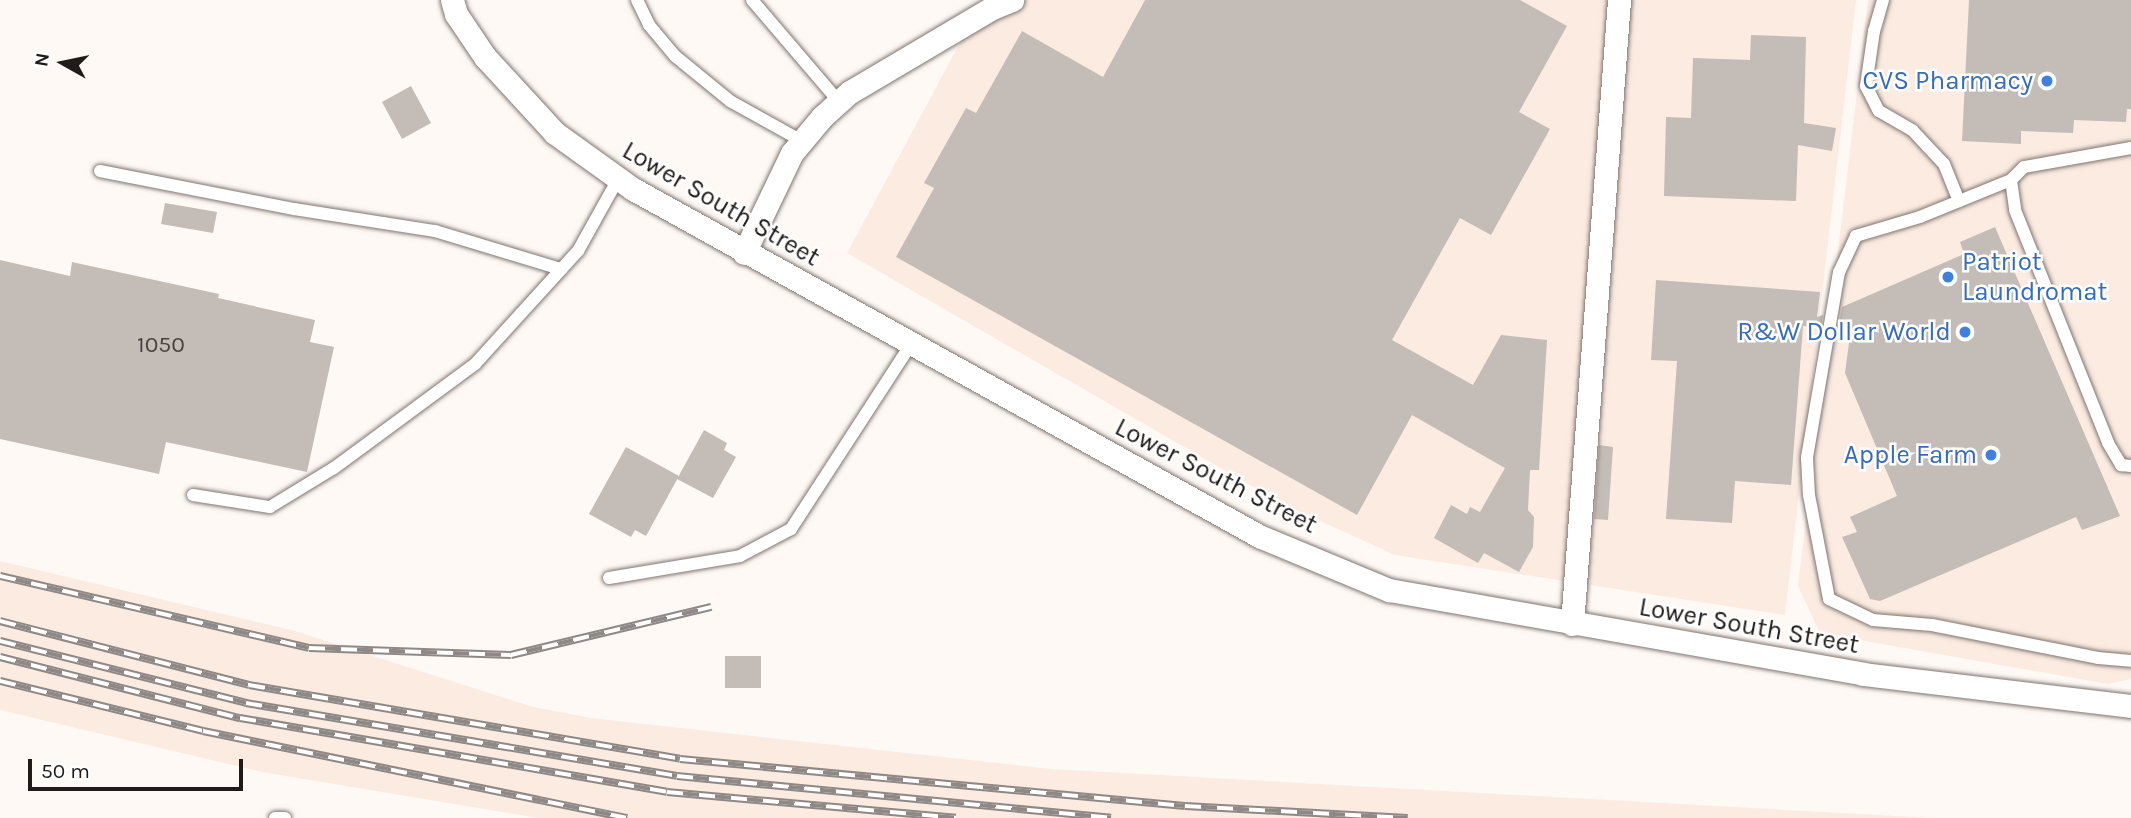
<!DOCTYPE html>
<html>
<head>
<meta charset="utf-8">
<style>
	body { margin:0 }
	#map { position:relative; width:2131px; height:818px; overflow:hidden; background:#fff9f5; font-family:Karla,sans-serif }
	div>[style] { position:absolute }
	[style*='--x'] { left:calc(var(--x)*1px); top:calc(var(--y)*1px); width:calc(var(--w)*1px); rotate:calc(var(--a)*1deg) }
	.built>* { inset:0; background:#fcebe1 }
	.building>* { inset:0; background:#c4bcb6 }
	.roads { filter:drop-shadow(0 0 2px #7e7570) drop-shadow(0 0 2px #7e7570) }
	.service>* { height:12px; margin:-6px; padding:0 6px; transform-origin:6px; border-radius:6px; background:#fff }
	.minor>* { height:23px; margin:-11.5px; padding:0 11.5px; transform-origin:11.5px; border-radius:11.5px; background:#fff }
	.rail>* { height:8px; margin-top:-4px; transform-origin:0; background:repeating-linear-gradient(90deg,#fff 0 16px,#8e8986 0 32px); box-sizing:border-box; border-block:2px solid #8e8986 }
	.dots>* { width:19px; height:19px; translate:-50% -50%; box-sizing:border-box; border:4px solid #fff; border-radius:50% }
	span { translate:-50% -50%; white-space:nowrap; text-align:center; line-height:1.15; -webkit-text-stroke:5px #fff; paint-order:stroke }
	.number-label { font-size:23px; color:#484340 }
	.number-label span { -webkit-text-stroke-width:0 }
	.shop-label { font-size:26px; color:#366cbe }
	.right { translate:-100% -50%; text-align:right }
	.left { translate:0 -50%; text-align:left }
	.street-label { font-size:26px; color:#1e1b19 }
	.north { position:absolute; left:28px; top:28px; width:70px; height:70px; -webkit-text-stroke:5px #fff; paint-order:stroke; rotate:279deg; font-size:19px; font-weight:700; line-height:28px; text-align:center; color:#1e1b19 }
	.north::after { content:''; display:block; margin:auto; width:24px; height:32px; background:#1e1b19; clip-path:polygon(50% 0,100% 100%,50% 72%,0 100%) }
	.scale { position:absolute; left:28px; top:759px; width:215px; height:32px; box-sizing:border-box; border:4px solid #1e1b19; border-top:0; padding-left:9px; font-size:21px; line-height:24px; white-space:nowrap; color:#1e1b19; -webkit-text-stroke:5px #fff; paint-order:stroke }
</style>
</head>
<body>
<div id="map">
	<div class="built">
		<i style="clip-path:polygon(983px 0,1856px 0,1785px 615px,1395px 555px,1285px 505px,847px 253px)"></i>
		<i style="clip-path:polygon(1868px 0,2131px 0,2131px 679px,2108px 684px,1820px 633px,1798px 586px)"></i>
		<i style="clip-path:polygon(0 561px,295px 631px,533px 707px,591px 718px,1052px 769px,1932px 818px,538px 818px,262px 772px,0 710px)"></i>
	</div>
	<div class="building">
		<i style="clip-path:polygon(1145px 0,1520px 0,1567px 26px,1519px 112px,1550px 129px,1491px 235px,1460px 218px,1392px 340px,1473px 385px,1501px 335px,1547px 340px,1539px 470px,1530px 470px,1528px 510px,1534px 517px,1533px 547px,1519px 572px,1484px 553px,1478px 563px,1434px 538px,1451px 505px,1467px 514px,1470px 507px,1480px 512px,1505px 468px,1412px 415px,1357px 515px,896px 257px,934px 188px,924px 183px,966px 108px,976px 113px,1022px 31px,1103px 77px)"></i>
		<i style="clip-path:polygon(1969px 0,2131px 0,2131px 109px,2127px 109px,2126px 122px,2074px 120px,2073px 133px,2021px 131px,2021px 144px,1962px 141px)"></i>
		<i style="clip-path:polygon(1751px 35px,1806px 37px,1804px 123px,1836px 128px,1832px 151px,1798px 145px,1796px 201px,1664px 196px,1666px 117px,1691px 118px,1693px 58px,1750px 60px)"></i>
		<i style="clip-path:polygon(411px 86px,431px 123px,402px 139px,382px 102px)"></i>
		<i style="clip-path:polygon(165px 203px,217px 212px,213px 233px,161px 224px)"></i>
		<i style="clip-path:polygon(1995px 227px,2120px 516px,2082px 530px,2076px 517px,1880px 601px,1870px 599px,1842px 537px,1857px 532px,1850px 517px,1897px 496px,1845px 373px,1851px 328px,1838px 328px,1842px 307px,1964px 254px,1960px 242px)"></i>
		<i style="clip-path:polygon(0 260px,70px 276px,72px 262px,219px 294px,218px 298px,315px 320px,310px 342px,334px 347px,307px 472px,166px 442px,159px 474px,0 439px)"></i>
		<i style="clip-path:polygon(1656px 280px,1820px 292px,1817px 317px,1823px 315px,1821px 327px,1803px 326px,1791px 485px,1735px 481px,1732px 523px,1666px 519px,1677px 361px,1651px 360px)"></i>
		<i style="clip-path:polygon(704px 430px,727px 443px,724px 450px,736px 457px,713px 498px,677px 479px)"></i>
		<i style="clip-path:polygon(1599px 445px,1613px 447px,1608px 520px,1594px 519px)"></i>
		<i style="clip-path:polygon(626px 447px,679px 476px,646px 536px,635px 530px,631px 537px,589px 514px)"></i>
		<i style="clip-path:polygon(725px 656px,761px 656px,761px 688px,725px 688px)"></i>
	</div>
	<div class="roads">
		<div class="service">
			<i style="--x:637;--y:0;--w:28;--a:64"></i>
			<i style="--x:649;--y:25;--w:40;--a:50"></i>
			<i style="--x:675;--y:56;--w:71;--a:39.3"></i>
			<i style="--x:730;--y:101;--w:82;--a:29.1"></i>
			<i style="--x:752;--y:0;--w:134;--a:49.5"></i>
			<i style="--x:1883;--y:0;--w:32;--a:106"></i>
			<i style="--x:1874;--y:31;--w:56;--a:98.3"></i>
			<i style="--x:1866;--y:86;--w:28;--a:63"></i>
			<i style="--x:1879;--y:111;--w:39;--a:30"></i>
			<i style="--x:1913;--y:131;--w:45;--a:46.8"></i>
			<i style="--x:1944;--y:164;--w:40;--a:68"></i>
			<i style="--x:2131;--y:148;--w:109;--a:169.9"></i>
			<i style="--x:2024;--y:167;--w:18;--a:135"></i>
			<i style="--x:2011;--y:180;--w:30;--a:82"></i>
			<i style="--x:2015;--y:210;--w:251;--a:68.2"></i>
			<i style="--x:2108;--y:443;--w:26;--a:59"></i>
			<i style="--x:2121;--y:465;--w:10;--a:6"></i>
			<i style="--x:100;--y:171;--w:198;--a:11.1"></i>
			<i style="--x:294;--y:209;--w:143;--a:8.9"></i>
			<i style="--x:435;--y:231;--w:132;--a:16.8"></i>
			<i style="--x:2011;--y:180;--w:98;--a:157.9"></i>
			<i style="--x:1920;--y:217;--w:67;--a:163.5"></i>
			<i style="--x:1856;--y:236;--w:40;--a:115"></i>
			<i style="--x:1839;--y:272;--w:189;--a:99.8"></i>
			<i style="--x:1807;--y:458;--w:37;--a:87"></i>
			<i style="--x:1809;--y:495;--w:106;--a:79.1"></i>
			<i style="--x:1829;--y:599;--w:49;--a:25.5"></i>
			<i style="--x:1873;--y:620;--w:59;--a:4.8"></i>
			<i style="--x:1932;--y:625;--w:169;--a:11.2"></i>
			<i style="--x:2098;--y:658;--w:33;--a:5"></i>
			<i style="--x:193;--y:495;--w:78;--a:8.9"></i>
			<i style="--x:270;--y:507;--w:75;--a:-31.4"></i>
			<i style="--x:334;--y:468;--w:175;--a:-36.4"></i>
			<i style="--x:475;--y:364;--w:153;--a:-47.7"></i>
			<i style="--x:578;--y:251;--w:82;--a:-60.9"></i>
			<i style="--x:609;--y:578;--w:133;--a:-9.5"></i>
			<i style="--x:740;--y:556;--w:58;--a:-27.9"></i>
			<i style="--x:791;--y:529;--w:221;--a:-57"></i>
			<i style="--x:275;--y:818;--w:10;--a:0"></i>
		</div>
		<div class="minor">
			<i style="--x:452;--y:0;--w:15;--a:74"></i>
			<i style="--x:456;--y:14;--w:52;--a:56"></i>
			<i style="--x:485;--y:57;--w:103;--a:47.4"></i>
			<i style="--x:555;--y:133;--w:96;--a:35.7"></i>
			<i style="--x:633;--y:189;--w:716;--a:29"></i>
			<i style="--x:1259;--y:536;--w:141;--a:22.6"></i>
			<i style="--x:1389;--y:590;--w:481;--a:10"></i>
			<i style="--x:1863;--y:674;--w:270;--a:6.8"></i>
			<i style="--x:744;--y:253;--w:111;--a:-64.4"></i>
			<i style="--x:792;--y:153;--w:47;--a:-50.2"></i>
			<i style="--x:822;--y:117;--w:38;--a:-42"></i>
			<i style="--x:850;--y:92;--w:165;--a:-30.6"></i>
			<i style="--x:992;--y:8;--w:22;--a:-22"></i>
			<i style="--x:1572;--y:624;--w:626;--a:-85.69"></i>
		</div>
	</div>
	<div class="rail">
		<i style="--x:0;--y:576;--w:317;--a:13.1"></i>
		<i style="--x:309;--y:648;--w:202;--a:2"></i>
		<i style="--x:511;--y:655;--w:206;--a:-13.5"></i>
		<i style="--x:0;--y:621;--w:257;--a:14.4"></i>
		<i style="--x:249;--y:685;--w:437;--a:9.7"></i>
		<i style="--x:680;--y:759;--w:507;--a:5.32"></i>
		<i style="--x:1185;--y:806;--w:223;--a:3.1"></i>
		<i style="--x:0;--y:641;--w:254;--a:14.1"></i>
		<i style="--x:246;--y:703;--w:437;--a:9.6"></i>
		<i style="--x:677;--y:776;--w:436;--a:5.5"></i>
		<i style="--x:0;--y:657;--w:248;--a:14.3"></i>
		<i style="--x:240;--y:718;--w:433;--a:9.8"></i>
		<i style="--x:667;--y:792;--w:290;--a:5.1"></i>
		<i style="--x:0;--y:681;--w:209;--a:13.8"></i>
		<i style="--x:203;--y:731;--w:433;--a:11.6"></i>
	</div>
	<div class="dots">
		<i style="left:2047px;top:81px;background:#3f7fe0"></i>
		<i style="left:1948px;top:277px;background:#3f7fe0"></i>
		<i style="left:1965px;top:332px;background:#3f7fe0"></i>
		<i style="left:1991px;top:455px;background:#3f7fe0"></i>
	</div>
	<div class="number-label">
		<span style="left:161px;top:345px">1050</span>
	</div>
	<div class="shop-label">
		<span class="right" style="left:2033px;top:81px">CVS Pharmacy</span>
		<span class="left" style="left:1962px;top:277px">Patriot<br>Laundromat</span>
		<span class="right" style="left:1951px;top:332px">R&amp;W Dollar World</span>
		<span class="right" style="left:1977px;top:455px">Apple Farm</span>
	</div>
	<div class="street-label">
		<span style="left:721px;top:204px;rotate:30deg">Lower South Street</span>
		<span style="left:1216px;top:476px;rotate:27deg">Lower South Street</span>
		<span style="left:1749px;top:626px;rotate:10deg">Lower South Street</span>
	</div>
	<div class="north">N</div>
	<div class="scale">50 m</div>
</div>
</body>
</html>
